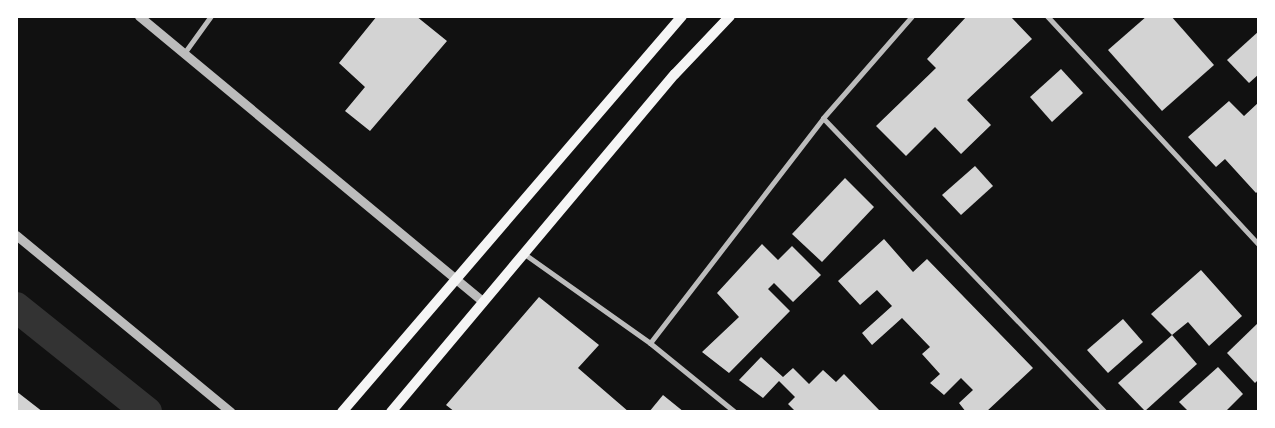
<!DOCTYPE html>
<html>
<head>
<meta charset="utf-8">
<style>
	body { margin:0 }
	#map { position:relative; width:1275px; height:428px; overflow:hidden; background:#111; font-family:Overpass,sans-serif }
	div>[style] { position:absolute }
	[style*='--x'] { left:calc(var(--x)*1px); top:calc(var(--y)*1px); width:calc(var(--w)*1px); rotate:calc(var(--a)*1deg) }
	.canal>* { height:30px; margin:-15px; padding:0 15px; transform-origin:15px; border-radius:15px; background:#333 }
	.building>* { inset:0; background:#d3d3d3 }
	.minor>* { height:5px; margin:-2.5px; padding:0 2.5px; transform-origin:2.5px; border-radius:2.5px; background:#bcbcbc }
	.tertiary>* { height:9px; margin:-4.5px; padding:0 4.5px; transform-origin:4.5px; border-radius:4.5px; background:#bcbcbc }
	.secondary>* { height:10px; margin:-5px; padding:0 5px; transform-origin:5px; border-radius:5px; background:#f5f5f5 }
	span { translate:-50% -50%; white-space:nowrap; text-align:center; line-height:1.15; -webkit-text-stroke:4.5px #fff; paint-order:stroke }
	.frame { position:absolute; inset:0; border:18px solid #fff; pointer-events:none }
</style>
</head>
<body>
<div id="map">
	<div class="canal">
		<i style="--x:16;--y:307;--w:168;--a:38.7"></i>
	</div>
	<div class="building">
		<i style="clip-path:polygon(377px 16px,416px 16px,447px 41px,370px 131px,345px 111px,365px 87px,339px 63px)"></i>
		<i style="clip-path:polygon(967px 16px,1010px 16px,1032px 39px,967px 100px,991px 125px,961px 154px,935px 127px,906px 156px,876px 126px,936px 68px,927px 59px)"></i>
		<i style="clip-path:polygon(1147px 16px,1171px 16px,1214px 65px,1162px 111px,1108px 50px)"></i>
		<i style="clip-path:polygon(1259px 31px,1259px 74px,1249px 83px,1227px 60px)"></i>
		<i style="clip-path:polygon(1061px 69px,1083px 93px,1052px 122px,1030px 97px)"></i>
		<i style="clip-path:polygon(1229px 101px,1244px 116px,1259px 102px,1259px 190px,1256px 193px,1225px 159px,1216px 167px,1188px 137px)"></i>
		<i style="clip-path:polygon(975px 166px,993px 186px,961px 215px,942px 195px)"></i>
		<i style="clip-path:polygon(845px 178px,874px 207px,822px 262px,792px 234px)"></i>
		<i style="clip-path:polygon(884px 239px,913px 272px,927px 259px,1033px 368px,986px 412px,966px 412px,959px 403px,973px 390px,961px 378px,944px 395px,930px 383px,940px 374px,922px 354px,930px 347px,902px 318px,872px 345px,862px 333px,892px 306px,877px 290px,860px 305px,838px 281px)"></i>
		<i style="clip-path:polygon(762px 244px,778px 260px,792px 246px,821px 275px,793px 302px,774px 283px,768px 289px,790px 311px,729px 373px,702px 352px,739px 317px,717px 293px)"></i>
		<i style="clip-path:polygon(1201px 270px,1242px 316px,1209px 346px,1188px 322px,1172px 335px,1151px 314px)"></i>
		<i style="clip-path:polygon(539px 297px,599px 345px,578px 368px,629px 412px,455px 412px,446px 405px)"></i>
		<i style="clip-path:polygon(1123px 319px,1143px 342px,1108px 373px,1087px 350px)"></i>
		<i style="clip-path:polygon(1259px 322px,1259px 379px,1255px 383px,1227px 353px)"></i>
		<i style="clip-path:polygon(1172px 335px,1197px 364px,1145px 411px,1118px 383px)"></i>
		<i style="clip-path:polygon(761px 357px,783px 377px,793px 368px,809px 384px,823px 370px,836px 382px,844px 374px,881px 412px,796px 412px,788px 404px,795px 397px,779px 381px,763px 398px,739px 380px)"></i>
		<i style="clip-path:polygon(1218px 367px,1243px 394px,1225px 412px,1189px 412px,1179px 402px)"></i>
		<i style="clip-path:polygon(16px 391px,43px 412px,16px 412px)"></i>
		<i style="clip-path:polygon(663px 395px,684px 412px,649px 412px)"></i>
	</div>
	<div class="minor">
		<i style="--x:1047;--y:16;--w:312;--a:47.2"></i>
		<i style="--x:185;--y:52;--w:44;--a:-54.2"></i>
		<i style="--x:823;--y:118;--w:407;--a:46.2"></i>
		<i style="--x:523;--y:253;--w:156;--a:35.3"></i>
		<i style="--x:650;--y:343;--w:109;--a:39.1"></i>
		<i style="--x:650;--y:343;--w:284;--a:-52.4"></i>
		<i style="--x:823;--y:118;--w:135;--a:-48.9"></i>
		<i style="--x:1258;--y:412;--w:1;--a:-45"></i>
	</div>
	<div class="tertiary">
		<i style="--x:139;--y:16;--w:447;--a:39.7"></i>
		<i style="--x:16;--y:235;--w:278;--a:39.5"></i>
	</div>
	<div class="secondary">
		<i style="--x:342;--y:412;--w:522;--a:-49.35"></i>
		<i style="--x:391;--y:412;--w:441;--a:-50"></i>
		<i style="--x:675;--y:74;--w:80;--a:-46.5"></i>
	</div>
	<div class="frame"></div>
</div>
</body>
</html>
